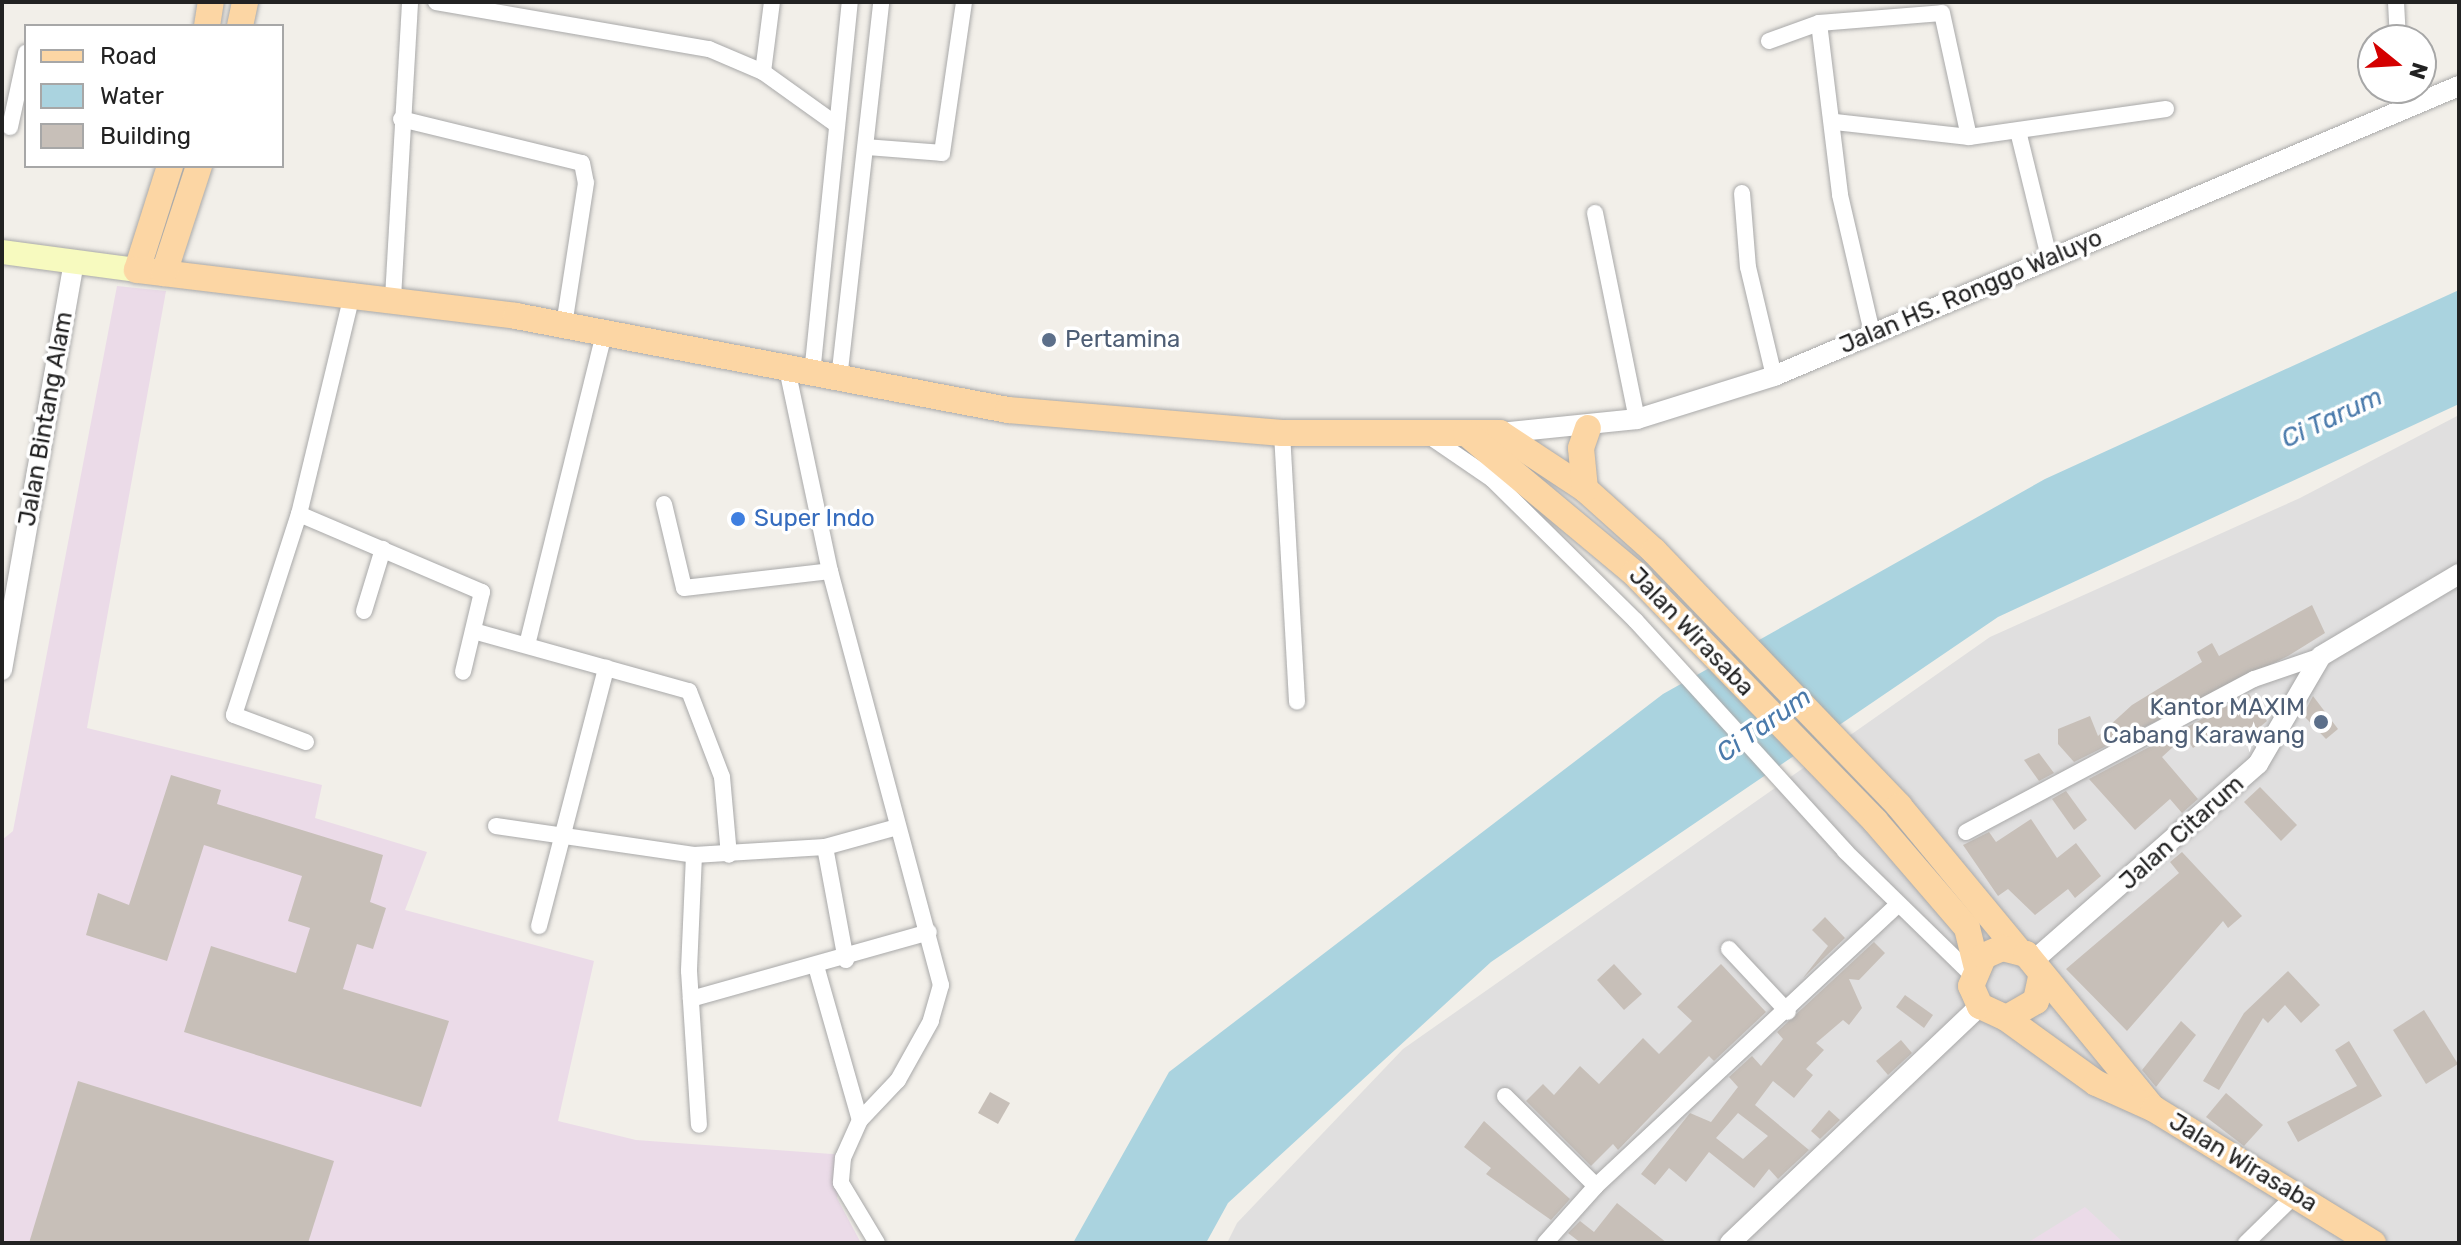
<!DOCTYPE html>
<html>
<head>
<meta charset="utf-8">
<style>
	body { margin:0 }
	#map { position:relative; width:2461px; height:1245px; overflow:hidden; background:#f2efe9; font-family:Rubik,sans-serif }
	div>[style] { position:absolute }
	[style*='--x'] { left:calc(var(--x)*1px); top:calc(var(--y)*1px); width:calc(var(--w)*1px); rotate:calc(var(--a)*1deg) }
	.residential>* { inset:0; background:#e0dfdf }
	.industrial>* { inset:0; background:#ebdbe8 }
	.water>* { inset:0; background:#aad3df }
	.building>* { inset:0; background:#c7bfb8 }
	.roads { filter:drop-shadow(0 0 2px #a9a9a9) drop-shadow(0 0 2px #a9a9a9) }
	.minor>* { height:16px; margin:-8px; padding:0 8px; transform-origin:8px; border-radius:8px; background:#fff }
	.tertiary>* { height:20px; margin:-10px; padding:0 10px; transform-origin:10px; border-radius:10px; background:#fff }
	.secondary>* { height:24px; margin:-12px; padding:0 12px; transform-origin:12px; border-radius:12px; background:#f7fabf }
	.primary>* { height:26px; margin:-13px; padding:0 13px; transform-origin:13px; border-radius:13px; background:#fcd6a4 }
	.dots>* { width:22px; height:22px; translate:-50% -50%; box-sizing:border-box; border:4px solid #fff; border-radius:50% }
	span { translate:-50% -50%; white-space:nowrap; text-align:center; line-height:1.15; -webkit-text-stroke:7px #fff; paint-order:stroke }
	.street-label { font-size:24px; color:#222 }
	.service-label { font-size:24px; color:#4e5e75 }
	.left { translate:0 -50%; text-align:left }
	.right { translate:-100% -50%; text-align:right }
	.shop-label { font-size:24px; color:#366cbe }
	.water-label { font-size:26px; color:#4a7aab; font-style:italic }
	.frame { position:absolute; inset:0; border:4px solid #222; pointer-events:none }
	.legend { position:absolute; left:24px; top:24px; width:260px; height:144px; box-sizing:border-box; background:#fff; border:2px solid #a7a7a7; margin:0; padding:10px 14px; list-style:none; font-size:24px; color:#222 }
	.legend li { display:flex; align-items:center; gap:16px; height:40px }
	.legend b { width:40px; border:2px solid #a7a7a7 }
	.north { position:absolute; left:2357px; top:24px; width:80px; height:80px; box-sizing:border-box; background:#fff; border:2px solid #a7a7a7; border-radius:50%; rotate:108deg; font-size:22px; font-weight:700; line-height:32px; text-align:center; color:#222 }
	.north::after { content:''; display:block; margin:auto; width:28px; height:36px; background:#d40000; clip-path:polygon(50% 0,100% 100%,50% 72%,0 100%) }
</style>
</head>
<body>
<div id="map">
	<div class="residential">
		<i style="clip-path:polygon(2459px 415px,2459px 1243px,1227px 1243px,1237px 1223px,1403px 1049px,1990px 637px,2300px 498px)"></i>
	</div>
	<div class="industrial">
		<i style="clip-path:polygon(117px 286px,166px 291px,87px 728px,322px 785px,315px 818px,427px 852px,405px 910px,594px 961px,558px 1121px,636px 1140px,846px 1155px,837px 1198px,861px 1243px,2px 1243px,2px 840px,13px 831px)"></i>
		<i style="clip-path:polygon(2085px 1207px,2124px 1243px,2027px 1243px)"></i>
	</div>
	<div class="water">
		<i style="clip-path:polygon(2459px 290px,2459px 404px,1998px 617px,1491px 962px,1228px 1203px,1206px 1243px,1073px 1243px,1169px 1072px,1663px 694px,2045px 479px)"></i>
	</div>
	<div class="building">
		<i style="clip-path:polygon(2312px 605px,2325px 633px,2288px 656px,2074px 762px,2058px 744px,2058px 729px,2090px 716px,2098px 736px,2132px 705px,2202px 662px,2197px 652px,2212px 643px,2219px 656px)"></i>
		<i style="clip-path:polygon(2249px 694px,2267px 721px,2237px 746px,2222px 728px,2193px 748px,2185px 736px,2162px 757px,2198px 799px,2182px 813px,2170px 799px,2135px 830px,2089px 779px)"></i>
		<i style="clip-path:polygon(2313px 696px,2338px 729px,2326px 739px,2303px 715px)"></i>
		<i style="clip-path:polygon(2039px 753px,2054px 773px,2039px 781px,2024px 760px)"></i>
		<i style="clip-path:polygon(171px 775px,221px 790px,217px 804px,383px 855px,370px 902px,386px 908px,373px 949px,357px 944px,343px 989px,449px 1021px,421px 1107px,184px 1032px,211px 946px,296px 973px,310px 928px,288px 921px,302px 876px,204px 845px,167px 961px,86px 935px,98px 893px,129px 905px)"></i>
		<i style="clip-path:polygon(2260px 787px,2297px 825px,2281px 841px,2244px 802px)"></i>
		<i style="clip-path:polygon(2066px 791px,2087px 820px,2074px 830px,2052px 799px)"></i>
		<i style="clip-path:polygon(2031px 819px,2057px 858px,2076px 843px,2101px 876px,2075px 898px,2068px 889px,2035px 915px,2008px 889px,1998px 896px,1963px 845px,1989px 832px,1996px 842px)"></i>
		<i style="clip-path:polygon(2182px 852px,2242px 916px,2228px 928px,2223px 921px,2127px 1031px,2066px 969px,2179px 873px,2170px 862px)"></i>
		<i style="clip-path:polygon(1825px 917px,1845px 938px,1803px 978px,1828px 946px,1812px 930px)"></i>
		<i style="clip-path:polygon(evenodd,1874px 942px,1885px 953px,1859px 980px,1849px 979px,1862px 1008px,1849px 1025px,1843px 1020px,1816px 1043px,1824px 1050px,1806px 1069px,1813px 1075px,1794px 1098px,1773px 1081px,1755px 1105px,1809px 1150px,1778px 1179px,1769px 1169px,1754px 1188px,1709px 1152px,1686px 1182px,1669px 1168px,1655px 1185px,1641px 1174px,1690px 1113px,1711px 1122px,1738px 1087px,1729px 1077px,1752px 1056px,1761px 1066px,1783px 1039px,1777px 1032px,1874px 942px,1738px 1113px,1768px 1136px,1743px 1159px,1716px 1138px,1738px 1113px)"></i>
		<i style="clip-path:polygon(1614px 964px,1642px 994px,1624px 1010px,1597px 980px)"></i>
		<i style="clip-path:polygon(1721px 964px,1766px 1012px,1714px 1061px,1709px 1056px,1618px 1150px,1613px 1144px,1591px 1166px,1526px 1101px,1543px 1084px,1554px 1095px,1580px 1066px,1599px 1084px,1643px 1038px,1659px 1054px,1692px 1021px,1677px 1007px)"></i>
		<i style="clip-path:polygon(2288px 971px,2320px 1005px,2301px 1023px,2285px 1005px,2268px 1023px,2263px 1018px,2219px 1090px,2203px 1081px,2244px 1013px)"></i>
		<i style="clip-path:polygon(1905px 995px,1933px 1015px,1924px 1028px,1896px 1007px)"></i>
		<i style="clip-path:polygon(2424px 1010px,2458px 1064px,2426px 1084px,2393px 1030px)"></i>
		<i style="clip-path:polygon(2181px 1021px,2196px 1035px,2156px 1087px,2142px 1070px)"></i>
		<i style="clip-path:polygon(1901px 1040px,1912px 1053px,1888px 1075px,1876px 1061px)"></i>
		<i style="clip-path:polygon(2349px 1041px,2382px 1096px,2298px 1142px,2287px 1122px,2357px 1086px,2335px 1050px)"></i>
		<i style="clip-path:polygon(78px 1081px,334px 1161px,308px 1243px,29px 1243px)"></i>
		<i style="clip-path:polygon(990px 1092px,1010px 1103px,998px 1124px,978px 1113px)"></i>
		<i style="clip-path:polygon(2226px 1093px,2263px 1125px,2244px 1146px,2206px 1117px)"></i>
		<i style="clip-path:polygon(1829px 1110px,1840px 1120px,1820px 1139px,1811px 1131px)"></i>
		<i style="clip-path:polygon(1484px 1121px,1570px 1199px,1551px 1220px,1486px 1174px,1491px 1168px,1464px 1147px)"></i>
		<i style="clip-path:polygon(1617px 1203px,1667px 1243px,1581px 1243px,1568px 1233px,1580px 1221px,1594px 1232px)"></i>
	</div>
	<div class="roads">
		<div class="minor">
			<i style="--x:436;--y:2;--w:277;--a:9.8"></i>
			<i style="--x:709;--y:49;--w:59;--a:23.1"></i>
			<i style="--x:763;--y:72;--w:91;--a:35.6"></i>
			<i style="--x:2396;--y:2;--w:38;--a:87"></i>
			<i style="--x:1819;--y:23;--w:173;--a:83"></i>
			<i style="--x:1840;--y:195;--w:142;--a:76.9"></i>
			<i style="--x:1769;--y:41;--w:53;--a:-19.8"></i>
			<i style="--x:1819;--y:23;--w:123;--a:-4.6"></i>
			<i style="--x:1942;--y:13;--w:127;--a:77.7"></i>
			<i style="--x:763;--y:72;--w:71;--a:-82.7"></i>
			<i style="--x:2406;--y:88;--w:16;--a:79"></i>
			<i style="--x:401;--y:119;--w:186;--a:13.7"></i>
			<i style="--x:582;--y:163;--w:20;--a:79"></i>
			<i style="--x:586;--y:183;--w:144;--a:98.8"></i>
			<i style="--x:1835;--y:122;--w:135;--a:6.4"></i>
			<i style="--x:1969;--y:137;--w:199;--a:-8.1"></i>
			<i style="--x:10;--y:127;--w:76;--a:-77.8"></i>
			<i style="--x:2018;--y:131;--w:134;--a:76.2"></i>
			<i style="--x:866;--y:147;--w:76;--a:4.5"></i>
			<i style="--x:942;--y:153;--w:153;--a:-81.7"></i>
			<i style="--x:1742;--y:193;--w:74;--a:85.4"></i>
			<i style="--x:1748;--y:267;--w:112;--a:76.6"></i>
			<i style="--x:1595;--y:213;--w:210;--a:78.5"></i>
			<i style="--x:393;--y:298;--w:296;--a:-86.7"></i>
			<i style="--x:787;--y:369;--w:207;--a:78"></i>
			<i style="--x:830;--y:571;--w:429;--a:75"></i>
			<i style="--x:941;--y:985;--w:37;--a:106"></i>
			<i style="--x:931;--y:1021;--w:68;--a:119.2"></i>
			<i style="--x:898;--y:1080;--w:55;--a:133.5"></i>
			<i style="--x:860;--y:1120;--w:42;--a:114.1"></i>
			<i style="--x:843;--y:1158;--w:25;--a:95"></i>
			<i style="--x:841;--y:1183;--w:70;--a:59"></i>
			<i style="--x:812;--y:374;--w:374;--a:-84.2"></i>
			<i style="--x:839;--y:379;--w:379;--a:-83.6"></i>
			<i style="--x:1282;--y:433;--w:269;--a:86.8"></i>
			<i style="--x:1426;--y:434;--w:80;--a:34.3"></i>
			<i style="--x:1492;--y:479;--w:202;--a:44.6"></i>
			<i style="--x:1636;--y:621;--w:311;--a:47.7"></i>
			<i style="--x:1845;--y:851;--w:177;--a:44.3"></i>
			<i style="--x:664;--y:504;--w:86;--a:76.6"></i>
			<i style="--x:684;--y:588;--w:147;--a:-6.6"></i>
			<i style="--x:299;--y:514;--w:199;--a:23.1"></i>
			<i style="--x:482;--y:592;--w:82;--a:103.4"></i>
			<i style="--x:364;--y:611;--w:65;--a:-73"></i>
			<i style="--x:477;--y:632;--w:220;--a:15.6"></i>
			<i style="--x:689;--y:691;--w:92;--a:69"></i>
			<i style="--x:722;--y:777;--w:78;--a:84.9"></i>
			<i style="--x:527;--y:645;--w:321;--a:-76.1"></i>
			<i style="--x:306;--y:742;--w:77;--a:-159.4"></i>
			<i style="--x:234;--y:715;--w:211;--a:-72.1"></i>
			<i style="--x:299;--y:514;--w:229;--a:-76.4"></i>
			<i style="--x:496;--y:826;--w:200;--a:8.3"></i>
			<i style="--x:694;--y:855;--w:131;--a:-3.5"></i>
			<i style="--x:825;--y:847;--w:75;--a:-15.5"></i>
			<i style="--x:1966;--y:832;--w:326;--a:-28"></i>
			<i style="--x:2254;--y:679;--w:71;--a:-18.9"></i>
			<i style="--x:825;--y:847;--w:115;--a:79.5"></i>
			<i style="--x:694;--y:855;--w:116;--a:92.5"></i>
			<i style="--x:689;--y:971;--w:154;--a:86.3"></i>
			<i style="--x:539;--y:926;--w:267;--a:-75.4"></i>
			<i style="--x:1729;--y:949;--w:86;--a:46.9"></i>
			<i style="--x:816;--y:966;--w:160;--a:74.1"></i>
			<i style="--x:691;--y:999;--w:247;--a:-15.7"></i>
			<i style="--x:1505;--y:1096;--w:128;--a:44.7"></i>
			<i style="--x:1545;--y:1243;--w:76;--a:-48.2"></i>
			<i style="--x:1596;--y:1186;--w:413;--a:-43"></i>
			<i style="--x:2246;--y:1243;--w:69;--a:-44.4"></i>
		</div>
		<div class="tertiary">
			<i style="--x:1500;--y:433;--w:138;--a:-5.8"></i>
			<i style="--x:1637;--y:419;--w:144;--a:-17.4"></i>
			<i style="--x:1774;--y:376;--w:744;--a:-22.95"></i>
			<i style="--x:2;--y:670;--w:414;--a:-80"></i>
			<i style="--x:2033;--y:961;--w:299;--a:-41.2"></i>
			<i style="--x:2258;--y:764;--w:125;--a:-59.7"></i>
			<i style="--x:2321;--y:656;--w:161;--a:-30.7"></i>
			<i style="--x:1730;--y:1243;--w:344;--a:-43.5"></i>
		</div>
		<div class="secondary">
			<i style="--x:2;--y:252;--w:136;--a:7.6"></i>
		</div>
		<div class="primary">
			<i style="--x:207;--y:26;--w:24;--a:-81"></i>
			<i style="--x:240;--y:26;--w:25;--a:-78"></i>
			<i style="--x:170;--y:166;--w:109;--a:107.6"></i>
			<i style="--x:137;--y:270;--w:382;--a:6.9"></i>
			<i style="--x:516;--y:316;--w:501;--a:10.82"></i>
			<i style="--x:1008;--y:410;--w:275;--a:4.8"></i>
			<i style="--x:1282;--y:433;--w:218;--a:0"></i>
			<i style="--x:1500;--y:433;--w:102;--a:33.4"></i>
			<i style="--x:1585;--y:489;--w:93;--a:41.9"></i>
			<i style="--x:1654;--y:551;--w:354;--a:46.1"></i>
			<i style="--x:1899;--y:806;--w:187;--a:50.4"></i>
			<i style="--x:164;--y:273;--w:113;--a:-71.9"></i>
			<i style="--x:1466;--y:433;--w:219;--a:39.8"></i>
			<i style="--x:1634;--y:573;--w:346;--a:45.8"></i>
			<i style="--x:1875;--y:821;--w:141;--a:49.3"></i>
			<i style="--x:1967;--y:928;--w:38;--a:76"></i>
			<i style="--x:1585;--y:489;--w:41;--a:-95.6"></i>
			<i style="--x:1581;--y:448;--w:21;--a:-71"></i>
			<i style="--x:2041;--y:977;--w:25;--a:102"></i>
			<i style="--x:2036;--y:1001;--w:34;--a:150"></i>
			<i style="--x:2006;--y:1018;--w:29;--a:-155"></i>
			<i style="--x:1980;--y:1006;--w:22;--a:-114"></i>
			<i style="--x:1971;--y:986;--w:33;--a:-67"></i>
			<i style="--x:1984;--y:956;--w:20;--a:-24"></i>
			<i style="--x:2002;--y:948;--w:25;--a:14"></i>
			<i style="--x:2026;--y:954;--w:197;--a:50.6"></i>
			<i style="--x:2006;--y:1018;--w:111;--a:35.8"></i>
			<i style="--x:2096;--y:1083;--w:64;--a:24.1"></i>
			<i style="--x:2154;--y:1109;--w:257;--a:31.5"></i>
		</div>
	</div>
	<div class="dots">
		<i style="left:1049px;top:340px;background:#5c6f8a"></i>
		<i style="left:738px;top:519px;background:#3f7fe0"></i>
		<i style="left:2321px;top:722px;background:#5c6f8a"></i>
	</div>
	<div class="street-label">
		<span style="left:1971px;top:292px;rotate:-23deg">Jalan HS. Ronggo Waluyo</span>
		<span style="left:46px;top:419px;rotate:-80deg">Jalan Bintang Alam</span>
		<span style="left:1691px;top:632px;rotate:46deg">Jalan Wirasaba</span>
		<span style="left:2182px;top:833px;rotate:-42deg">Jalan Citarum</span>
		<span style="left:2243px;top:1163px;rotate:31deg">Jalan Wirasaba</span>
	</div>
	<div class="service-label">
		<span class="left" style="left:1065px;top:340px">Pertamina</span>
		<span class="right" style="left:2305px;top:722px">Kantor MAXIM<br>Cabang Karawang</span>
	</div>
	<div class="shop-label">
		<span class="left" style="left:754px;top:519px">Super Indo</span>
	</div>
	<div class="water-label">
		<span style="left:2332px;top:418px;rotate:-25deg">Ci Tarum</span>
		<span style="left:1764px;top:725px;rotate:-35deg">Ci Tarum</span>
	</div>
	<div class="frame"></div>
	<ul class="legend">
	<li><b style="height:10px;background:#fcd6a4"></b>Road</li>
	<li><b style="height:22px;background:#aad3df"></b>Water</li>
	<li><b style="height:22px;background:#c7bfb8"></b>Building</li>
	</ul>
	<div class="north">N</div>
</div>
</body>
</html>
